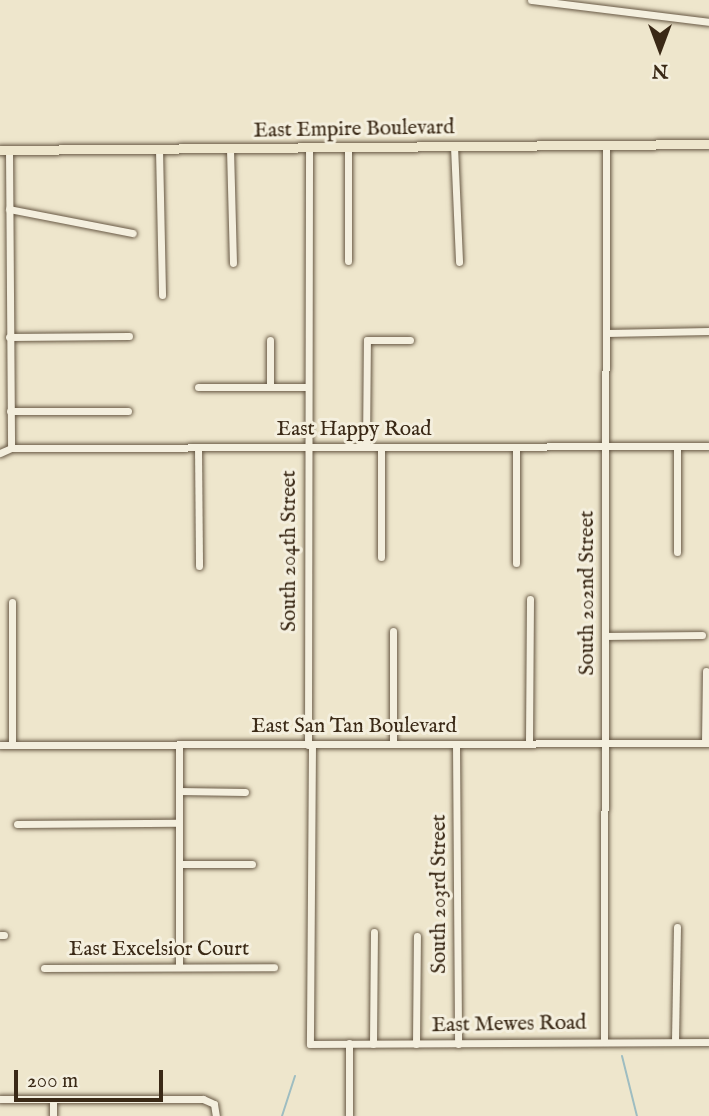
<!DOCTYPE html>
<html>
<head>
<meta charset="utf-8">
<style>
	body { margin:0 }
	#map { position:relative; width:709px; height:1116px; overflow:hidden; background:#eee6cc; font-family:"IM FELL English",serif }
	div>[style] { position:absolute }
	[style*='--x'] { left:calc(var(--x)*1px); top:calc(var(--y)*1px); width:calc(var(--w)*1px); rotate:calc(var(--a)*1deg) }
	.stream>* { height:2px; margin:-1px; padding:0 1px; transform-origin:1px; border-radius:1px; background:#9ebdc1 }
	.roads { filter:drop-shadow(0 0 2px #675844) drop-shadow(0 0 2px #675844) }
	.minor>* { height:7px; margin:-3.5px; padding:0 3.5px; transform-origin:3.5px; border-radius:3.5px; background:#f4efde }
	.major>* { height:9px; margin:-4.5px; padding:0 4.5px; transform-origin:4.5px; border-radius:4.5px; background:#eee6cc }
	span { translate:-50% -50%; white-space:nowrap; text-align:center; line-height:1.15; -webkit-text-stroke:6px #f4efde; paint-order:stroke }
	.street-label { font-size:21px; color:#3a2916 }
	.north { position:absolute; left:625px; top:14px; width:70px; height:70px; -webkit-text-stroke:5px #f4efde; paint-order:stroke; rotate:180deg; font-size:19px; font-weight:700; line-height:28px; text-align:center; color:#3a2916 }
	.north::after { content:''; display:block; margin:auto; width:24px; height:32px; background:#3a2916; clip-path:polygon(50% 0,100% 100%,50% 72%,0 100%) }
	.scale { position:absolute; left:14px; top:1070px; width:149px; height:32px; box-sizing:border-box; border:4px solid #3a2916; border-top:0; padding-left:9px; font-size:21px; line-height:24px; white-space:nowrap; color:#3a2916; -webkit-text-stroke:5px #f4efde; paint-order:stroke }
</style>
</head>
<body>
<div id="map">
	<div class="stream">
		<i style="--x:622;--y:1056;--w:62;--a:76"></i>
		<i style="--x:282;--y:1116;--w:42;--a:-72"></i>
	</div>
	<div class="roads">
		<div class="minor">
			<i style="--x:531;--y:0;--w:179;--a:7"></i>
			<i style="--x:454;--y:146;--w:116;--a:87.5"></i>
			<i style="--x:159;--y:149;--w:146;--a:88.8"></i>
			<i style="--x:230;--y:149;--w:114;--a:88.5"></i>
			<i style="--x:9;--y:150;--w:298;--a:89.6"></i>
			<i style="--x:9;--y:209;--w:126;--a:11"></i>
			<i style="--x:348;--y:261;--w:114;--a:-90"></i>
			<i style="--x:606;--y:333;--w:103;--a:-1.1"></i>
			<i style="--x:9;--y:337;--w:120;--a:-0.5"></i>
			<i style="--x:270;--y:340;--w:47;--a:90"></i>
			<i style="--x:198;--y:387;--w:109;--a:0"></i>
			<i style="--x:10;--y:411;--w:118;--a:0"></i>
			<i style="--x:198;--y:447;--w:119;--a:89.5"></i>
			<i style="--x:366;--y:447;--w:107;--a:-89.5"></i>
			<i style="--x:367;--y:340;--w:43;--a:0"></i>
			<i style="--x:677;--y:447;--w:105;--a:90"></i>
			<i style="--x:516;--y:448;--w:115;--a:90"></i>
			<i style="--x:0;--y:453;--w:12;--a:-24"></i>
			<i style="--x:11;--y:448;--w:698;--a:-0.16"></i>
			<i style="--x:381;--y:557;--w:110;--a:-90"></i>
			<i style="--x:12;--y:602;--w:143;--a:90"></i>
			<i style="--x:393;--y:631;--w:113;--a:90"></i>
			<i style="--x:605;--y:636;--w:97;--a:-0.6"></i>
			<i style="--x:529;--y:743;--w:144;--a:-89.6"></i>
			<i style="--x:705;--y:743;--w:72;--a:-89.2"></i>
			<i style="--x:456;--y:744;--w:300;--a:89.6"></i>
			<i style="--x:0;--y:745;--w:709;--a:-0.16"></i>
			<i style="--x:308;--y:745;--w:597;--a:-89.9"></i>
			<i style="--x:312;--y:745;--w:299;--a:90.4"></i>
			<i style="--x:310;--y:1044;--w:399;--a:-0.3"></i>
			<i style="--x:179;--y:746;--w:221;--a:90"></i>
			<i style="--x:179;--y:791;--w:66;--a:0.9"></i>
			<i style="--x:17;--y:824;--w:162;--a:-0.4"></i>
			<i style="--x:179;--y:864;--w:73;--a:0"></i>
			<i style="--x:0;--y:935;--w:4;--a:0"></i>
			<i style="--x:44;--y:968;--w:230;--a:-0.2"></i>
			<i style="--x:604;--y:1041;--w:896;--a:-89.87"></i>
			<i style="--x:675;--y:1041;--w:114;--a:-89"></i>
			<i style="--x:349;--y:1043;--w:73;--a:90"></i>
			<i style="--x:373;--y:1044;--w:112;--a:-89.5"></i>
			<i style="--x:416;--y:1044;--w:108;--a:-89.5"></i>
			<i style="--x:0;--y:1099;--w:203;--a:0"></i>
			<i style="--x:203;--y:1099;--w:12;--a:24"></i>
			<i style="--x:214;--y:1104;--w:12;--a:81"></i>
			<i style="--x:53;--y:1099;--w:17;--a:90"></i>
		</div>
		<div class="major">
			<i style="--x:0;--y:150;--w:709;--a:-0.48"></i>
		</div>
	</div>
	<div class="street-label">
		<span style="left:354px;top:130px;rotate:-1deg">East Empire Boulevard</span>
		<span style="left:354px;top:430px">East Happy Road</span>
		<span style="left:290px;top:551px;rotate:-90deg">South 204th Street</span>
		<span style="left:588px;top:593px;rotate:-90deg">South 202nd Street</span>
		<span style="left:354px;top:727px">East San Tan Boulevard</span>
		<span style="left:440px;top:894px;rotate:-90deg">South 203rd Street</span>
		<span style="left:159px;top:950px">East Excelsior Court</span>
		<span style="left:509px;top:1025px;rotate:-1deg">East Mewes Road</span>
	</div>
	<div class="north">N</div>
	<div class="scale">200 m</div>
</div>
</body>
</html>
